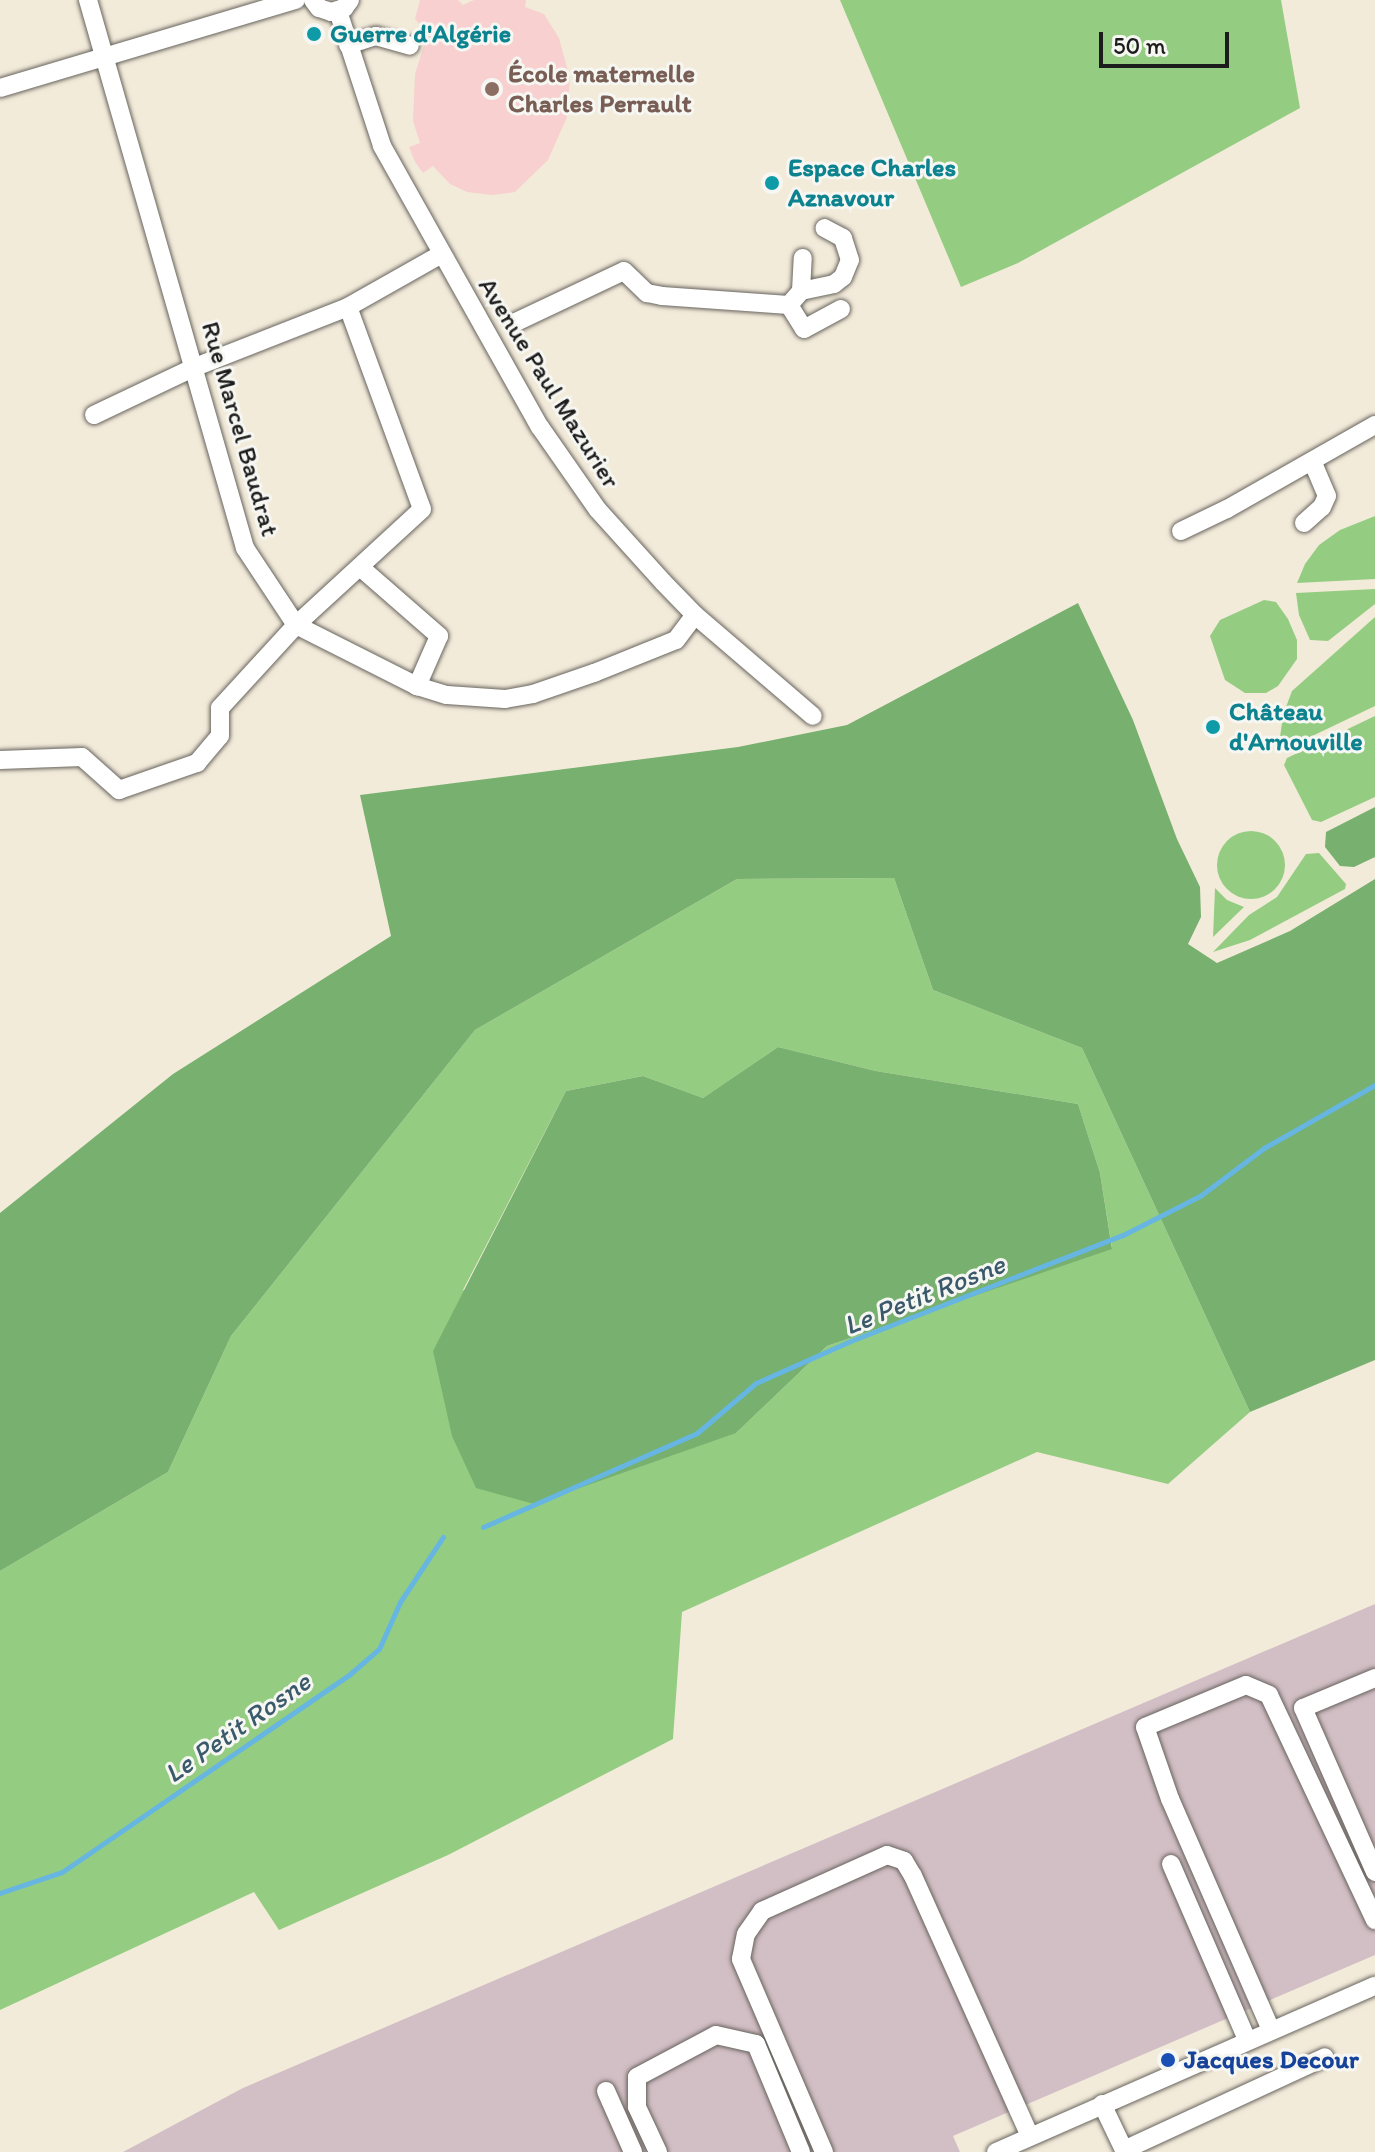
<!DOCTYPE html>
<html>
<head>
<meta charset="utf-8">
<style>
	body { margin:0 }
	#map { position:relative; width:1375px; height:2152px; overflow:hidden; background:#f3ebda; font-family:Itim,sans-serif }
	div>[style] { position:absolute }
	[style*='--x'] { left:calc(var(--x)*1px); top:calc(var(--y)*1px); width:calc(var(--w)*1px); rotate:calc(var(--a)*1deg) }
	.built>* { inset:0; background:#f7d0cf }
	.industrial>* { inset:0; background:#d2bec5 }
	.green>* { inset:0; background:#94cd81 }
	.round { border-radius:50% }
	.forest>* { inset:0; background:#77b06f }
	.stream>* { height:5px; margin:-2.5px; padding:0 2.5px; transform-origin:2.5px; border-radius:2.5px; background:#66b6e1 }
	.roads { filter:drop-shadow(0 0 2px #67645e) drop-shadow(0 0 2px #67645e) }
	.minor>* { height:18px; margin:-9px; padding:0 9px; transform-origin:9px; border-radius:9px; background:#fff }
	.dots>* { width:22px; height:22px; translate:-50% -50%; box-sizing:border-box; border:4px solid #f6f6f2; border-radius:50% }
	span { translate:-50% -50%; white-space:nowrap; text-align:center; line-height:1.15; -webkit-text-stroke:6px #f6f6f2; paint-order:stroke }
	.culture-label { font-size:26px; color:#0d838f; font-weight:700 }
	.left { translate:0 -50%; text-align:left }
	.education-label { font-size:26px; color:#785e54; font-weight:700 }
	.street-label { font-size:26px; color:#1c1c1c }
	.transit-label { font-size:26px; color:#164399; font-weight:700 }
	.water-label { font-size:28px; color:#3a5a6b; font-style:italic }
	.scale { position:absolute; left:1099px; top:32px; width:130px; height:36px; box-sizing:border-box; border:4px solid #1c1c1c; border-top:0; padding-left:10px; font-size:24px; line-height:28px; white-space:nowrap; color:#1c1c1c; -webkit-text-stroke:6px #f6f6f2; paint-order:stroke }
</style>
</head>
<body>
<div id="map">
	<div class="built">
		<i style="clip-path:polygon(420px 0,458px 0,463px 5px,474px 0,526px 0,525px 7px,544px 14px,559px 38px,570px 79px,567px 117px,548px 160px,515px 192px,492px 195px,467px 192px,450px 184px,433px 166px,423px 173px,415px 162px,409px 147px,420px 143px,413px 121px,415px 74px,428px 33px,415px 19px)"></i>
	</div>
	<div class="industrial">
		<i style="clip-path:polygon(1375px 1604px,1375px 1955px,953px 2136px,960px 2152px,123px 2152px,243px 2088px)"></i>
	</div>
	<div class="green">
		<i style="clip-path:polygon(840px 0,1281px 0,1300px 108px,1018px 263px,961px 287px)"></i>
		<i style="clip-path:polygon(1375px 516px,1375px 579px,1297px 583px,1305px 564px,1319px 545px,1340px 530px)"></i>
		<i style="clip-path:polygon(1375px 589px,1375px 604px,1328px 641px,1310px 640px,1299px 615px,1296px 593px)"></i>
		<i style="clip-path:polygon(1264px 600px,1276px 602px,1288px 619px,1297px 640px,1297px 659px,1278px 686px,1266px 693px,1245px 693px,1225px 680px,1210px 636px,1220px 620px)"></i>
		<i style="clip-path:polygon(1375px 617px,1375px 706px,1285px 749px,1279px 745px,1283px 715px,1292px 691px)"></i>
		<i style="clip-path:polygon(1375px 716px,1375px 797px,1321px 822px,1312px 820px,1284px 765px,1287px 758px)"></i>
		<i class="round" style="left:1217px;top:831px;width:68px;height:68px"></i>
		<i style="clip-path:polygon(1319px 853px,1346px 884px,1345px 889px,1250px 940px,1213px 952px,1249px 915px,1277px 897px,1306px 854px)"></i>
		<i style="clip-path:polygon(evenodd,894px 878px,933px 990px,1082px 1048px,1250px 1412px,1168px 1484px,1037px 1452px,682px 1612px,673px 1739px,448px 1855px,279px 1930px,254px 1892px,0 2010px,0 1571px,168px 1472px,231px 1336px,475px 1030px,737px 879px,894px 878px,778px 1047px,876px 1071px,1078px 1104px,1100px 1173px,1112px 1248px,827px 1346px,736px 1433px,463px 1290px,566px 1091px,643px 1076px,703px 1098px,778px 1047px)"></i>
		<i style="clip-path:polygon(1215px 888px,1227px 900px,1244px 907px,1213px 937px)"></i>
	</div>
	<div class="forest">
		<i style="clip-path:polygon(1078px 603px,1133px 720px,1177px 839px,1200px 887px,1201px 917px,1188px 944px,1217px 963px,1290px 931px,1375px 879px,1375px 1360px,1250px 1412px,1082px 1048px,933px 990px,894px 878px,737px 879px,475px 1030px,231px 1336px,168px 1472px,0 1571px,0 1213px,173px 1074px,391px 936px,360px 795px,738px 747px,847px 725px)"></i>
		<i style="clip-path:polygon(1375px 807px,1375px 857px,1354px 867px,1340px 866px,1325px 847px,1326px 832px)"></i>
		<i style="clip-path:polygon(778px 1047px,876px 1071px,1078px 1104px,1100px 1173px,1112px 1249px,827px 1346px,736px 1433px,534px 1504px,476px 1488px,452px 1436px,433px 1351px,566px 1091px,643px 1076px,703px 1098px)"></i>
	</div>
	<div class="stream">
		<i style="--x:483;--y:1527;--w:234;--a:-23.7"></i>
		<i style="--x:697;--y:1433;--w:77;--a:-40.3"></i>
		<i style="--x:756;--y:1383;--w:101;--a:-24"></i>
		<i style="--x:848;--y:1342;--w:295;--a:-21.3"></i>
		<i style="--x:1123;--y:1235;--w:86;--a:-26.9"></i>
		<i style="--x:1200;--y:1196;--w:80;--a:-36.9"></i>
		<i style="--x:1264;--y:1148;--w:128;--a:-29.6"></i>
		<i style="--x:0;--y:1893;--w:65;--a:-18.7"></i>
		<i style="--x:62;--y:1872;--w:349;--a:-34.5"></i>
		<i style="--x:350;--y:1674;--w:38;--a:-41"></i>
		<i style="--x:379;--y:1649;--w:51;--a:-65.9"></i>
		<i style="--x:400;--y:1602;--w:78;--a:-56.5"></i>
	</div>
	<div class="roads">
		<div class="minor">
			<i style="--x:88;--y:0;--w:570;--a:74.01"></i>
			<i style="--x:245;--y:548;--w:92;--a:56.5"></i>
			<i style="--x:296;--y:625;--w:136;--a:26.8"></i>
			<i style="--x:417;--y:686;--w:31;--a:17"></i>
			<i style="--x:447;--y:695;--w:58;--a:3.9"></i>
			<i style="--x:505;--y:699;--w:28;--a:-10"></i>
			<i style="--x:533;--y:694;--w:65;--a:-19"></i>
			<i style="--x:594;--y:673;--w:88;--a:-21.9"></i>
			<i style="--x:676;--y:640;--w:31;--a:-53"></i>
			<i style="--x:313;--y:0;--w:10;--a:53"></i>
			<i style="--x:319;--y:8;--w:13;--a:18"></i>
			<i style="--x:331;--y:12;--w:14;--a:-17"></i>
			<i style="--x:344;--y:8;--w:10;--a:-53"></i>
			<i style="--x:338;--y:11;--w:142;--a:71.9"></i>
			<i style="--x:382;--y:146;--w:322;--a:60.7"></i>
			<i style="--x:540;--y:427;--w:101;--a:55.1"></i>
			<i style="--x:598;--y:510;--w:97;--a:47.9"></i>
			<i style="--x:663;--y:582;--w:46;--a:45.9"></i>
			<i style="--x:695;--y:615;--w:155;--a:40.6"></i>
			<i style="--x:348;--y:45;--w:29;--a:-18"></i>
			<i style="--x:376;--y:36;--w:35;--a:16"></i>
			<i style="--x:0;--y:88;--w:309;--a:-16.6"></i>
			<i style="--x:801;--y:291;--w:33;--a:-87"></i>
			<i style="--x:789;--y:305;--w:28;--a:58"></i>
			<i style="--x:804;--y:329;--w:42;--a:-28.4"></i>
			<i style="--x:516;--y:322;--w:119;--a:-25.3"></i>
			<i style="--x:624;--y:271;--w:32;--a:44"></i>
			<i style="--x:647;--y:293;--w:15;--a:11"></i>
			<i style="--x:662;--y:296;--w:127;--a:4.1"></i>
			<i style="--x:789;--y:305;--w:18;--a:-49"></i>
			<i style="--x:801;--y:291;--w:34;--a:-12"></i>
			<i style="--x:834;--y:284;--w:11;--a:-38"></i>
			<i style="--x:843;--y:277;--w:18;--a:-68"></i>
			<i style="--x:850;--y:260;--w:23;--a:-108"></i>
			<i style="--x:843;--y:238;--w:21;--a:-152"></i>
			<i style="--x:94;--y:415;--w:112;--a:-25.4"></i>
			<i style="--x:195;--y:367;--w:164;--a:-21.4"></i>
			<i style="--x:348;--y:307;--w:106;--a:-29.5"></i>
			<i style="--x:1304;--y:523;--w:24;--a:-42"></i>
			<i style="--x:1322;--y:507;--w:12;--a:-66"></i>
			<i style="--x:1327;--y:496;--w:38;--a:-113"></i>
			<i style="--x:1181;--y:531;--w:51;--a:-25.6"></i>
			<i style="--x:1227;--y:509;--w:170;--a:-29.6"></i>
			<i style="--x:360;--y:567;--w:105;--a:41.1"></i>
			<i style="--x:439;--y:636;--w:55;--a:113.7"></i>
			<i style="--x:0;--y:760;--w:82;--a:-2.1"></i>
			<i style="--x:82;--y:757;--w:50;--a:41.7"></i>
			<i style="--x:119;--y:790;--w:83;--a:-19.1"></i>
			<i style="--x:197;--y:763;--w:35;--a:-50"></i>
			<i style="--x:220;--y:736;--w:28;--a:-90"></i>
			<i style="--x:220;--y:708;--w:113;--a:-47.5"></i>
			<i style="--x:296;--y:625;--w:171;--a:-42.6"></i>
			<i style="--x:422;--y:509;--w:215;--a:-110.1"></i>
			<i style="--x:1375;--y:1678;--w:78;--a:157.4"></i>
			<i style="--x:1303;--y:1708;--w:179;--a:66.3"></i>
			<i style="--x:1171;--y:1864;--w:192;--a:66.6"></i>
			<i style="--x:1271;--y:2030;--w:252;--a:-113.6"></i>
			<i style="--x:1170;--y:1799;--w:76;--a:-109.1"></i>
			<i style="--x:1145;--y:1727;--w:109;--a:-22.6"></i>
			<i style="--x:1246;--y:1685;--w:25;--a:23"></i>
			<i style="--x:1269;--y:1695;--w:249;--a:64.8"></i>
			<i style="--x:606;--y:2091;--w:67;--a:66.1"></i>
			<i style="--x:1102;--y:2104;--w:53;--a:64.4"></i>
			<i style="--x:1124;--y:2150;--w:221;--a:-24.8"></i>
			<i style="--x:658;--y:2152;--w:50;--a:-115"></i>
			<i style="--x:637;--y:2107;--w:30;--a:-90"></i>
			<i style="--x:637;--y:2077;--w:89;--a:-28"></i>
			<i style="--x:716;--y:2035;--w:41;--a:12.7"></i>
			<i style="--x:756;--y:2044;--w:117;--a:67.4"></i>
			<i style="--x:824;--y:2152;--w:210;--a:-113.3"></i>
			<i style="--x:741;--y:1959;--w:25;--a:-79"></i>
			<i style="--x:746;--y:1934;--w:28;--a:-55"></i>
			<i style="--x:762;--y:1911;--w:137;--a:-24.1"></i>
			<i style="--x:887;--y:1855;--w:18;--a:19"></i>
			<i style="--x:904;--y:1861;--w:17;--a:59"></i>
			<i style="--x:913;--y:1876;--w:285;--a:65.8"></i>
			<i style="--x:996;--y:2152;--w:414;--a:-23.7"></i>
		</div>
	</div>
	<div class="dots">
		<i style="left:314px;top:34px;background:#0f9aa8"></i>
		<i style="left:492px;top:89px;background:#8d6e63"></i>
		<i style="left:772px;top:183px;background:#0f9aa8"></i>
		<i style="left:1213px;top:727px;background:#0f9aa8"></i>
		<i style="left:1168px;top:2060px;background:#1a4fb4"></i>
	</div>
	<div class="culture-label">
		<span class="left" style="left:330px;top:34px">Guerre d'Algérie</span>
		<span class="left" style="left:788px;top:183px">Espace Charles<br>Aznavour</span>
		<span class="left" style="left:1229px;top:727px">Château<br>d'Arnouville</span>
	</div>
	<div class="education-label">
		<span class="left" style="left:508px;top:89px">École maternelle<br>Charles Perrault</span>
	</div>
	<div class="street-label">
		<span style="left:549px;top:383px;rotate:58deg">Avenue Paul Mazurier</span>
		<span style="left:240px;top:429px;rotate:74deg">Rue Marcel Baudrat</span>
	</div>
	<div class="transit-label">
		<span class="left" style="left:1184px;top:2060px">Jacques Decour</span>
	</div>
	<div class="water-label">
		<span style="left:924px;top:1294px;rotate:-22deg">Le Petit Rosne</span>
		<span style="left:237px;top:1727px;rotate:-35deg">Le Petit Rosne</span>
	</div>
	<div class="scale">50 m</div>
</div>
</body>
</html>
